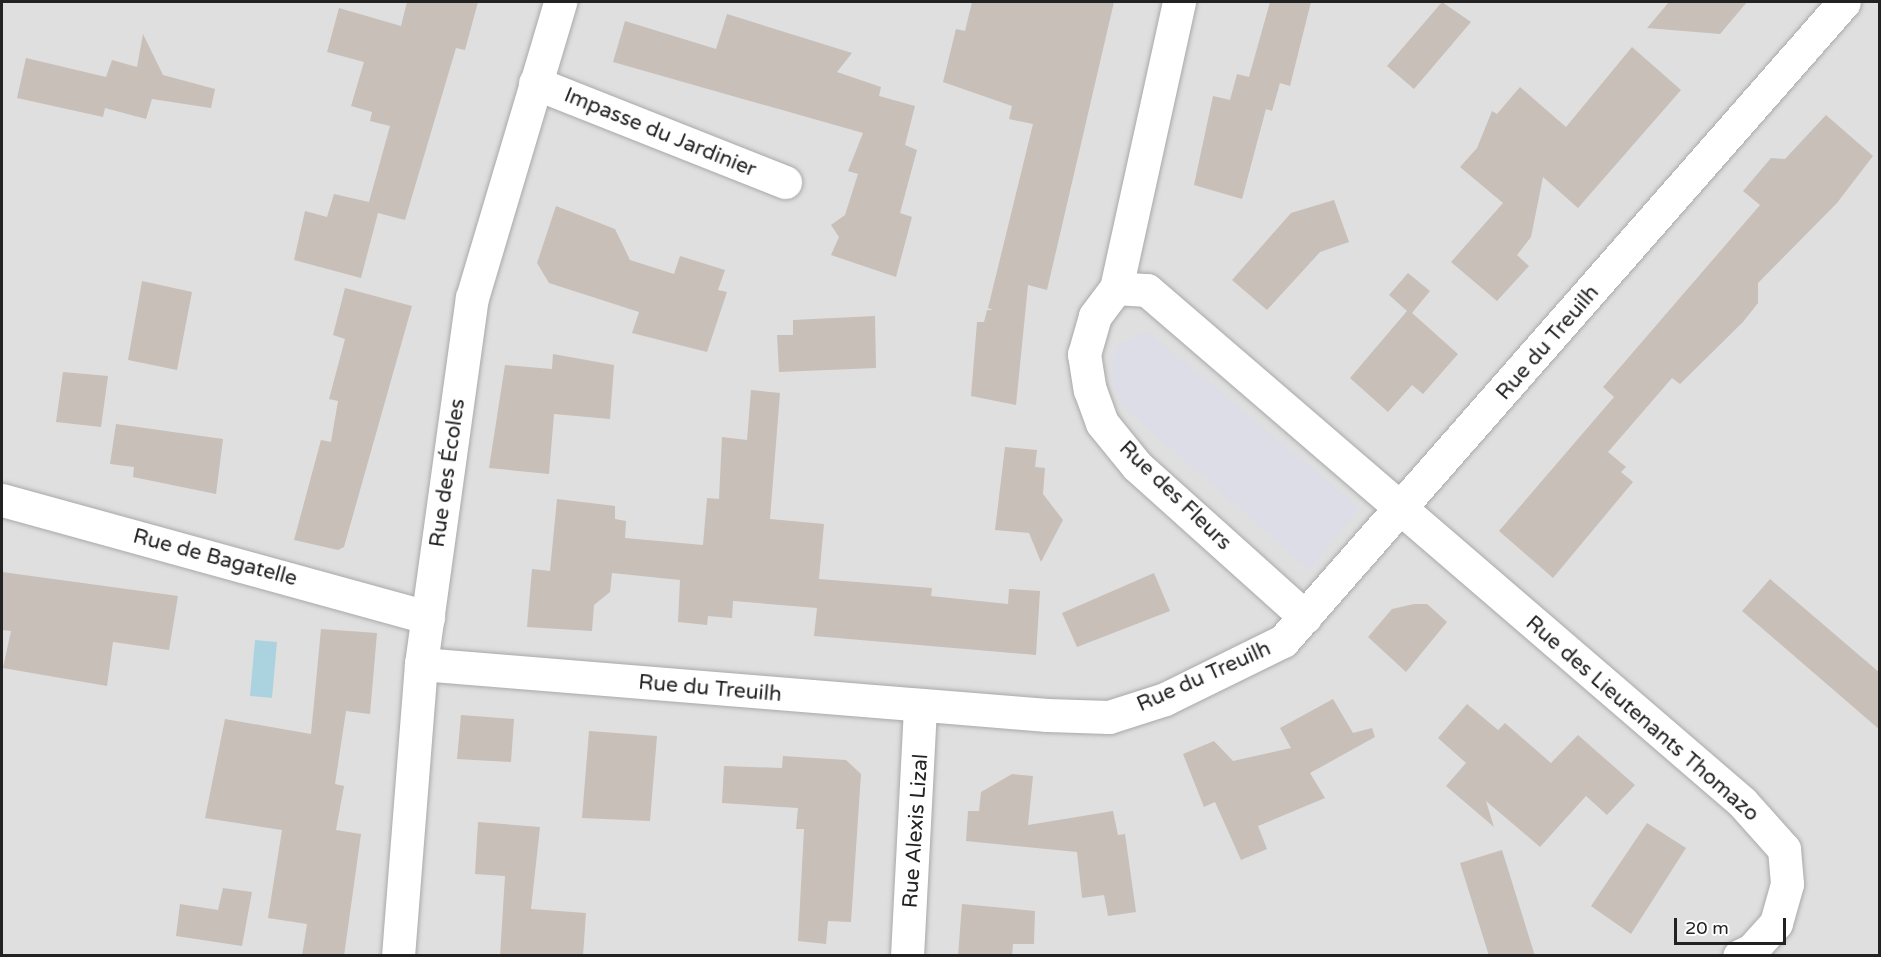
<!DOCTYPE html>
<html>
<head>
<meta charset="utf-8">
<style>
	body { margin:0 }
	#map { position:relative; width:1881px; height:957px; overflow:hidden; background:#f2efe9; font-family:"Varela Round",sans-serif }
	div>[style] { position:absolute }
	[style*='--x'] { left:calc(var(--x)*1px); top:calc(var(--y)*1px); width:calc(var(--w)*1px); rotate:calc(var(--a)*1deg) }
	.residential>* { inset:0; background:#e0dfdf }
	.plaza>* { inset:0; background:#dddde8 }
	.water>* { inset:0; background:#aad3df }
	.building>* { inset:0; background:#c7bfb8 }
	.roads { filter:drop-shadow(0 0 2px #a9a9a9) drop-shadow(0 0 2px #a9a9a9) }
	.minor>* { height:33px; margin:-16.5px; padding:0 16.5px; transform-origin:16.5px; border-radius:16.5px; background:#fff }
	span { translate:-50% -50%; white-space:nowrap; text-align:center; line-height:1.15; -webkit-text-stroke:4.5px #fff; paint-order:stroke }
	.street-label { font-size:21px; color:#222 }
	.frame { position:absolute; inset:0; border:3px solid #222; pointer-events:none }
	.scale { position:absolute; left:1674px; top:918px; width:112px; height:27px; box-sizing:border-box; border:3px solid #222; border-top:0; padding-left:8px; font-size:18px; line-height:21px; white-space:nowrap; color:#222; -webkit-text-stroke:4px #fff; paint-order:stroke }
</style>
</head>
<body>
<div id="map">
	<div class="residential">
		<i style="clip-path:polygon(2px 2px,1879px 2px,1879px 955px,2px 955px)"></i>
	</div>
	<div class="plaza">
		<i style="clip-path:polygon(1147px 331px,1360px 508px,1309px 570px,1121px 405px,1112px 381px,1112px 360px,1119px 344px)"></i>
	</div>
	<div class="water">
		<i style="clip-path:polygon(255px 640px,277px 642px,272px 698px,250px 696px)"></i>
	</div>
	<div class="building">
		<i style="clip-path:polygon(407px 2px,478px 2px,465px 50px,456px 48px,405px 220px,378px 213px,361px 278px,294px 260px,305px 211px,327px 217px,334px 194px,369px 202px,390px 126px,370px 121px,372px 112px,351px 106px,364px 62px,327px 52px,339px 8px,401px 26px)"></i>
		<i style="clip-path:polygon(972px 2px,1114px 2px,1047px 290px,1028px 285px,1016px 405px,971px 396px,977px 322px,984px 322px,987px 310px,993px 310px,988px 308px,1033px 124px,1009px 119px,1012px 106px,943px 82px,956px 29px,965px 31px)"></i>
		<i style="clip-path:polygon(1270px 2px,1311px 2px,1290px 86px,1280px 83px,1272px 111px,1266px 109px,1242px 199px,1194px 185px,1213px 96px,1230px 100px,1237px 74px,1249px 77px)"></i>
		<i style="clip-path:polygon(1442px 2px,1471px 22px,1414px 89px,1387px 66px)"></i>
		<i style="clip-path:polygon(1669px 2px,1747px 2px,1720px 34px,1647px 28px)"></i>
		<i style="clip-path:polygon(727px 14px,852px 53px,837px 72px,881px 87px,879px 96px,915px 106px,905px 145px,917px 150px,900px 213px,912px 217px,896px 277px,831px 255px,839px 237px,831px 225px,845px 215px,858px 174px,848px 171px,863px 133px,613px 62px,625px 21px,716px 49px)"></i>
		<i style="clip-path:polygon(143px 34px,163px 75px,215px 89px,211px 108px,152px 99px,146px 119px,105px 108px,103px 117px,17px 98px,26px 58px,106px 77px,112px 60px,137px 67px)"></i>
		<i style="clip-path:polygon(1632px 47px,1681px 90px,1578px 208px,1543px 177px,1531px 237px,1517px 255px,1529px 266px,1497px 301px,1451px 262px,1503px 203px,1460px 167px,1477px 148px,1492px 111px,1497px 114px,1520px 87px,1566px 127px)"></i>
		<i style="clip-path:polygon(1826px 115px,1873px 156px,1837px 203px,1758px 283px,1758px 303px,1743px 322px,1680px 384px,1672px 378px,1608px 452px,1626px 467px,1621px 472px,1633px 482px,1553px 578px,1499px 531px,1614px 397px,1603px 387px,1760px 205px,1743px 191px,1771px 158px,1785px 159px)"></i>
		<i style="clip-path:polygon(1334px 200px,1349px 242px,1320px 252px,1267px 310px,1232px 280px,1291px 213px)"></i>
		<i style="clip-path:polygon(556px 206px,615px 229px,630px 260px,674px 274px,680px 256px,725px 270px,718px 290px,727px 292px,707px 352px,632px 333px,639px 312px,549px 283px,537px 263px)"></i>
		<i style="clip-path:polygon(1408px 273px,1430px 291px,1412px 313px,1458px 354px,1423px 394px,1412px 385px,1388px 412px,1350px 378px,1407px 311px,1389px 295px)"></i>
		<i style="clip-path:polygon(142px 281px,192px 292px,177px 370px,128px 360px)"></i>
		<i style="clip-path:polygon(345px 288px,412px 306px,344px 547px,338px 550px,294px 540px,321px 440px,331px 442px,338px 401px,329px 399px,345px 339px,333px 335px)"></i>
		<i style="clip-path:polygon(875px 316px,876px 368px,779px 372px,777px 335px,793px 335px,793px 320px)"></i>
		<i style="clip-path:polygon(553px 354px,614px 365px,610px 419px,554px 414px,549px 474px,489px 468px,505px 365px,552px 369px)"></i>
		<i style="clip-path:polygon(63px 372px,108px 376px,101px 427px,56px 422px)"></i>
		<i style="clip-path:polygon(751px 390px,780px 393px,770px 519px,824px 524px,819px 579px,932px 588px,931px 596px,1008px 604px,1009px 589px,1040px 591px,1036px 655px,814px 636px,817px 608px,733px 601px,732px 618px,708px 616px,707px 625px,678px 622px,680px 580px,612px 573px,610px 592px,594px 605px,592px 631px,527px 627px,532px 569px,550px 571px,557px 499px,615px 506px,615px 519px,626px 521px,625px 538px,703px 545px,707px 498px,719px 499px,722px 437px,747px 440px)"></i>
		<i style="clip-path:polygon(116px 424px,223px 439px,216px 494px,133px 477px,134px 467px,110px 464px)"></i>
		<i style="clip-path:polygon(1005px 447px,1037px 450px,1035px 467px,1045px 468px,1043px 494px,1063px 520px,1041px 562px,1029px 533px,995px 530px)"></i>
		<i style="clip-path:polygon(2px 572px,178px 596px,169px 650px,113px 642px,107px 686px,3px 668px,11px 631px,2px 630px)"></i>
		<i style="clip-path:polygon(1154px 573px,1170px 611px,1077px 647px,1062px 613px)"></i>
		<i style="clip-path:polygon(1770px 579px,1880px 673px,1880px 730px,1742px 611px)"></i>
		<i style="clip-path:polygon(1414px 604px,1427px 604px,1447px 622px,1406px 672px,1368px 637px,1392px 609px)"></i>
		<i style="clip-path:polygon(321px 629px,377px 633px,370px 714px,346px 711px,335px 784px,344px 786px,336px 830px,361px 834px,344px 956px,302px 956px,307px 924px,268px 918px,282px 830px,205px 818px,225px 719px,311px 734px)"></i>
		<i style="clip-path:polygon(1333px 699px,1353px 733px,1372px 728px,1375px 737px,1310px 773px,1325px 798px,1258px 826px,1267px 849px,1241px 860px,1215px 802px,1204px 807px,1183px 754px,1214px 741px,1233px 761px,1291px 748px,1280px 728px)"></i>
		<i style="clip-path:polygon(1467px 704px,1498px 730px,1505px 723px,1551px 763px,1578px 735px,1635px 785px,1607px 815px,1586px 796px,1540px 847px,1486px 801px,1494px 827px,1446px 786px,1466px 763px,1438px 738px)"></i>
		<i style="clip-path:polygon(461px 715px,514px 719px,511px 762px,457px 759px)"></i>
		<i style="clip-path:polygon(589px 731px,657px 736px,650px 821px,582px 818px)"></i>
		<i style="clip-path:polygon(783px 756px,846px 760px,861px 774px,851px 922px,828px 921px,826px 944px,798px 941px,804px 829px,796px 829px,798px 808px,722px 803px,724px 766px,782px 768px)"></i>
		<i style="clip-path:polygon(1012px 774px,1033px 776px,1028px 825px,1113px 811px,1118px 835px,1125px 834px,1136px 912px,1108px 916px,1104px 895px,1082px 898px,1077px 852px,966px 841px,968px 811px,979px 811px,981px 792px)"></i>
		<i style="clip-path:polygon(478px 822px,540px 827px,531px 909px,586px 913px,583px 956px,500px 956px,505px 876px,475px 874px)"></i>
		<i style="clip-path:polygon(1647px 823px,1686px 848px,1631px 934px,1591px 906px)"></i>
		<i style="clip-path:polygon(1502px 850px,1535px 956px,1489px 956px,1460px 863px)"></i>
		<i style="clip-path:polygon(223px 888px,252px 892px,242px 946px,176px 936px,180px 904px,218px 910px)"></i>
		<i style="clip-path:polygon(962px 904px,1035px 911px,1034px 944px,1013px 944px,1012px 956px,958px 956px)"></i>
	</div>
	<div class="roads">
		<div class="minor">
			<i style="--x:1179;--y:2;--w:293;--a:102.4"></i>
			<i style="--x:1116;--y:288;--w:35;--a:127"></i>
			<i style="--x:1095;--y:316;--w:40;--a:106"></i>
			<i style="--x:1084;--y:354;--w:36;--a:81"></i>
			<i style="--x:1090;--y:390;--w:35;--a:70"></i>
			<i style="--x:1102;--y:423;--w:55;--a:50.9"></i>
			<i style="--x:1137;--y:466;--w:226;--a:41.9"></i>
			<i style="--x:535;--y:83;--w:269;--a:21.6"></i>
			<i style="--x:1116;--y:288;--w:31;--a:4"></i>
			<i style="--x:1147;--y:290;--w:785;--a:40.71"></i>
			<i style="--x:1742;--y:802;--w:63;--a:48.2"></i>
			<i style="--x:1784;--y:849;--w:35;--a:85"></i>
			<i style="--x:1787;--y:884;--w:41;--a:105.8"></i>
			<i style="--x:1776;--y:923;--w:36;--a:132"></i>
			<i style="--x:1752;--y:950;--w:14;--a:155"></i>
			<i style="--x:2;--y:500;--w:442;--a:15.4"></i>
			<i style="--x:421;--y:664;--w:628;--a:4.66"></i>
			<i style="--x:1047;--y:715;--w:62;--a:1.8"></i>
			<i style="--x:1109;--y:717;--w:59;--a:-17.8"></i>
			<i style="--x:1165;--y:699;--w:131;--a:-26.2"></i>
			<i style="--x:1283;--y:641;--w:850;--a:-48.72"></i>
			<i style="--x:398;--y:956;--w:293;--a:-85.5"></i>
			<i style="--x:421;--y:664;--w:370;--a:-82.1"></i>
			<i style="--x:472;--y:298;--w:309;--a:-73.4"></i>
			<i style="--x:907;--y:956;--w:249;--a:-87"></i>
		</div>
	</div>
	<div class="street-label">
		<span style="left:660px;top:133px;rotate:22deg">Impasse du Jardinier</span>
		<span style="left:1548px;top:343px;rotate:-49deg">Rue du Treuilh</span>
		<span style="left:448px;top:473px;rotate:-82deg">Rue des Écoles</span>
		<span style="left:1175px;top:496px;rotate:44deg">Rue des Fleurs</span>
		<span style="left:215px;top:558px;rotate:15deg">Rue de Bagatelle</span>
		<span style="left:1204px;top:677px;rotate:-24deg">Rue du Treuilh</span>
		<span style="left:710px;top:689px;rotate:5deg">Rue du Treuilh</span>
		<span style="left:1642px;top:719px;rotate:41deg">Rue des Lieutenants Thomazo</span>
		<span style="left:916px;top:831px;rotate:-86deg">Rue Alexis Lizal</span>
	</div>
	<div class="frame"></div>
	<div class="scale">20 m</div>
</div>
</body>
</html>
